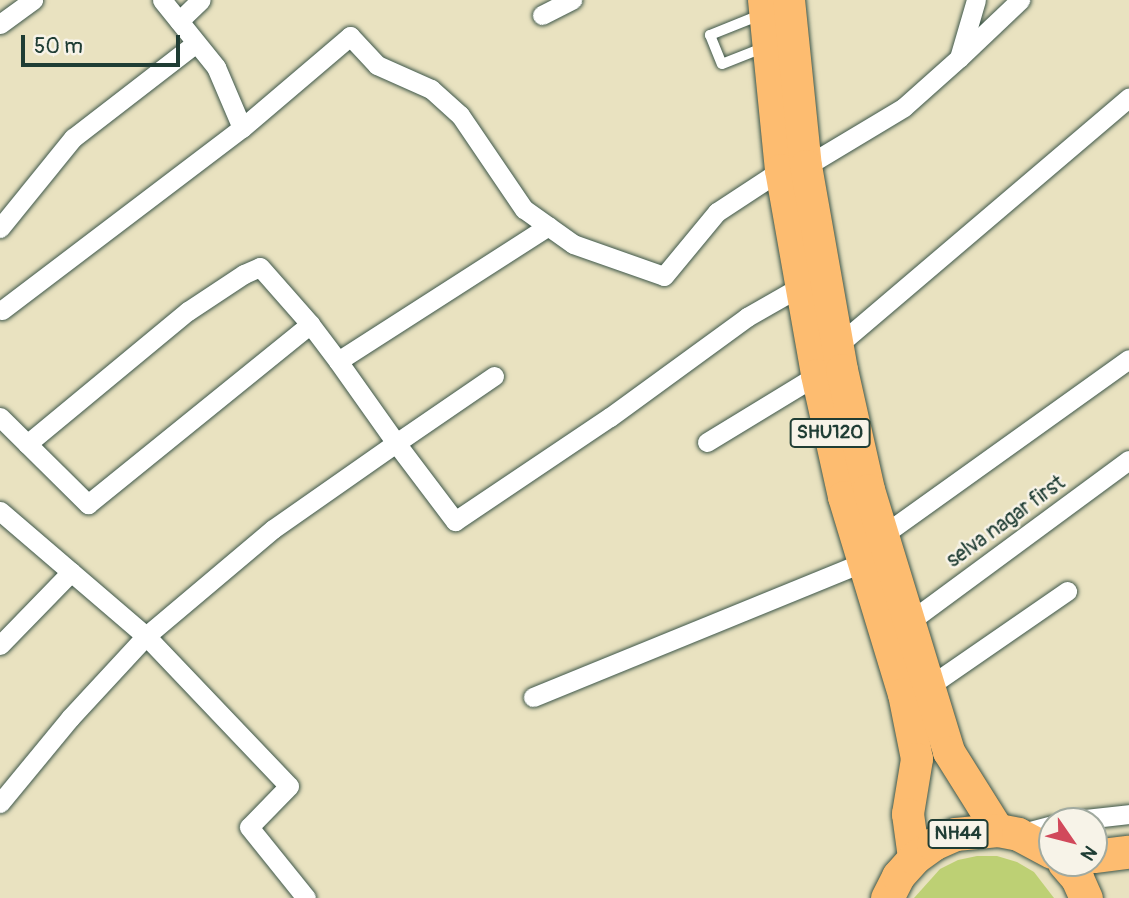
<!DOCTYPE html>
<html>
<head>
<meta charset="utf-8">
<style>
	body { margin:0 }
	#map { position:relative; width:1129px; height:898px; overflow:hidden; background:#e9e2c0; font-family:Pangolin,sans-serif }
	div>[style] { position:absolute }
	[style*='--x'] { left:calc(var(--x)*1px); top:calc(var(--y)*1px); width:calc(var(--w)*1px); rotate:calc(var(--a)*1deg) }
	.green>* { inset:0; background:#bdd074 }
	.roads { filter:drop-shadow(0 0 2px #3d5649) drop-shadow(0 0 2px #3d5649) }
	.service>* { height:10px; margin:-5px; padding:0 5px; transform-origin:5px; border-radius:5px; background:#fff }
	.minor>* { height:19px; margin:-9.5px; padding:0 9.5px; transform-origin:9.5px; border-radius:9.5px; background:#fff }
	.primary>* { height:32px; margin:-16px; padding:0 16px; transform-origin:16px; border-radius:16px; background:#fdbc70 }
	.trunk>* { height:33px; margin:-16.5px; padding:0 16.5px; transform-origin:16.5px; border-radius:16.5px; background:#fdbc70 }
	span { translate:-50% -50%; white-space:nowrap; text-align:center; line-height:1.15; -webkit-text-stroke:5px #f7f3e8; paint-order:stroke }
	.shield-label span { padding:2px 5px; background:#f7f3e8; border:2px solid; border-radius:5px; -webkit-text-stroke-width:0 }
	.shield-label { font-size:19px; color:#1f3d34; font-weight:700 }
	.street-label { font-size:21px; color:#1f3d34 }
	.north { position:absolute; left:1038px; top:807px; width:70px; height:70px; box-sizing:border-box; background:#f7f3e8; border:2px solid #a1aaa0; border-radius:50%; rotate:125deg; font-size:19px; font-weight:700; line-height:28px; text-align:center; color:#1f3d34 }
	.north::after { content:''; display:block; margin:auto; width:24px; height:32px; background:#d1495b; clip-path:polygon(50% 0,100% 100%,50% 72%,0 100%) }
	.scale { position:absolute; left:21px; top:35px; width:159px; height:32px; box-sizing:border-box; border:4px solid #1f3d34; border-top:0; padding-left:9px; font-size:21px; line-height:24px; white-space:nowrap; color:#1f3d34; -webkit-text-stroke:5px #f7f3e8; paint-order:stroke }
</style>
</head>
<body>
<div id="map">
	<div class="green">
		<i style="clip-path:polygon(977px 856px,997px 856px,1017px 862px,1034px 872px,1054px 898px,914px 898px,940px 869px,958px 860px)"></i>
	</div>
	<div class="roads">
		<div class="service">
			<i style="--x:760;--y:15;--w:54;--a:158.2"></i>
			<i style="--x:710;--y:35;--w:31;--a:68"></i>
			<i style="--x:722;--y:64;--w:46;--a:-21.6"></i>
		</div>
		<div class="minor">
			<i style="--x:542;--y:15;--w:34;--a:-27"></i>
			<i style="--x:179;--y:21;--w:30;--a:-44"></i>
			<i style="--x:0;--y:24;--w:41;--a:-36"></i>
			<i style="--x:960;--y:57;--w:83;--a:-43.5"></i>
			<i style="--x:242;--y:128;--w:142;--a:-40.4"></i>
			<i style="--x:350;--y:36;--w:40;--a:47"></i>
			<i style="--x:377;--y:65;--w:59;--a:24"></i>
			<i style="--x:431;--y:89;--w:39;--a:42"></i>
			<i style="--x:460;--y:115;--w:114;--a:55.8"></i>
			<i style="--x:524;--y:209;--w:60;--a:35.5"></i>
			<i style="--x:573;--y:244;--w:96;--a:19.4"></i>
			<i style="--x:664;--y:276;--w:83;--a:-50.4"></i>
			<i style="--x:717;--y:212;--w:77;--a:-33.3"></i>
			<i style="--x:806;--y:166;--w:114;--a:-31"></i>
			<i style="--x:904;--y:107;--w:74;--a:-41.7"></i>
			<i style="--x:959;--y:58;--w:60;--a:-73.7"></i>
			<i style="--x:0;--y:228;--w:116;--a:-51"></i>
			<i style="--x:73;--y:138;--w:155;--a:-37.7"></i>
			<i style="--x:2;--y:310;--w:301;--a:-37.2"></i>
			<i style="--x:242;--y:128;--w:66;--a:-113.1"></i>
			<i style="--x:216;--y:67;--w:86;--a:-128.9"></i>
			<i style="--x:838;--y:345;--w:382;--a:-40.4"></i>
			<i style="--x:494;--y:376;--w:119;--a:145.6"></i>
			<i style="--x:396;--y:443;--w:98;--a:52.9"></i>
			<i style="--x:455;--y:521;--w:187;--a:-33.9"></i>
			<i style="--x:610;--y:417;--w:170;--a:-36.1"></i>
			<i style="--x:747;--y:317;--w:64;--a:-29.7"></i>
			<i style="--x:0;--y:417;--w:124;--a:44.7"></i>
			<i style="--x:88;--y:504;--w:286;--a:-39"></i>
			<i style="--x:310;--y:324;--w:46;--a:52.9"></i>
			<i style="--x:338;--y:361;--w:250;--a:-32.7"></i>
			<i style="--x:707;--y:442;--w:129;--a:-31.3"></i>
			<i style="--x:27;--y:444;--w:209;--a:-39.6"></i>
			<i style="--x:188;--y:311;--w:67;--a:-33.5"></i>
			<i style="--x:244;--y:274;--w:17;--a:-24"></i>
			<i style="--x:260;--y:267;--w:76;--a:48.7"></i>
			<i style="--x:0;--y:511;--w:192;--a:40.6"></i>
			<i style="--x:146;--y:636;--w:166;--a:-40.1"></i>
			<i style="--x:273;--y:529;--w:150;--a:-35"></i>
			<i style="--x:396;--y:443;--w:100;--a:-125.3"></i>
			<i style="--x:883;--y:535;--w:302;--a:-35.6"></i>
			<i style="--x:909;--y:622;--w:273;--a:-36.4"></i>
			<i style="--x:0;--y:645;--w:102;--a:-45.8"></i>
			<i style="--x:928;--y:687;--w:169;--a:-34.6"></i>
			<i style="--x:533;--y:697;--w:357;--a:-22.2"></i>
			<i style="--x:0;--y:803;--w:110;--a:-50.5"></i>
			<i style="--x:70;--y:718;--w:112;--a:-47.2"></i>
			<i style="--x:146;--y:636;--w:207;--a:46.4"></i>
			<i style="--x:289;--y:786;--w:57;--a:134.3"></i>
			<i style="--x:249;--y:827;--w:91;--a:51.2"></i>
			<i style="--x:1067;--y:821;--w:62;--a:-6.4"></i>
			<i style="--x:1019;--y:834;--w:34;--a:-15"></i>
		</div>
		<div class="primary">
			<i style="--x:764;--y:0;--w:171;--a:84.3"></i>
			<i style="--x:781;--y:170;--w:208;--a:80"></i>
			<i style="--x:817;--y:375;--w:125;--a:77.5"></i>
			<i style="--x:844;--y:497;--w:206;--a:73.1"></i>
			<i style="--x:904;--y:694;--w:66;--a:78.7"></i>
			<i style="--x:917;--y:759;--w:56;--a:99.3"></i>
			<i style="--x:908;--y:814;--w:44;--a:82.2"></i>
			<i style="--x:789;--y:0;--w:167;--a:84.2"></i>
			<i style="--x:806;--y:166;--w:207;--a:80"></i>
			<i style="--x:842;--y:370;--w:123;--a:77.3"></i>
			<i style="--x:869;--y:490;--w:274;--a:73"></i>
			<i style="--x:949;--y:752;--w:92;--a:57.9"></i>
		</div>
		<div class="trunk">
			<i style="--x:1094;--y:856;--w:35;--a:-7"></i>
			<i style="--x:1064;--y:863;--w:20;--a:49"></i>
			<i style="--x:1077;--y:878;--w:22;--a:66"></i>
			<i style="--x:887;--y:898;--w:25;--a:-63"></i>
			<i style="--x:898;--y:876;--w:24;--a:-48"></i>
			<i style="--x:914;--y:858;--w:24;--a:-36"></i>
			<i style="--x:933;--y:844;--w:24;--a:-24"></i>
			<i style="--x:955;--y:834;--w:43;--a:-5.3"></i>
			<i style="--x:998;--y:830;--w:20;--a:11"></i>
			<i style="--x:1018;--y:834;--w:38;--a:28"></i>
		</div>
	</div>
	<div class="shield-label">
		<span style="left:830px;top:433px">SHU120</span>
		<span style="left:958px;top:834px">NH44</span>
	</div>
	<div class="street-label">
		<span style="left:1006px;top:522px;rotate:-36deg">selva nagar first</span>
	</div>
	<div class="north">N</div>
	<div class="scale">50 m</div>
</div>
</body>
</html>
